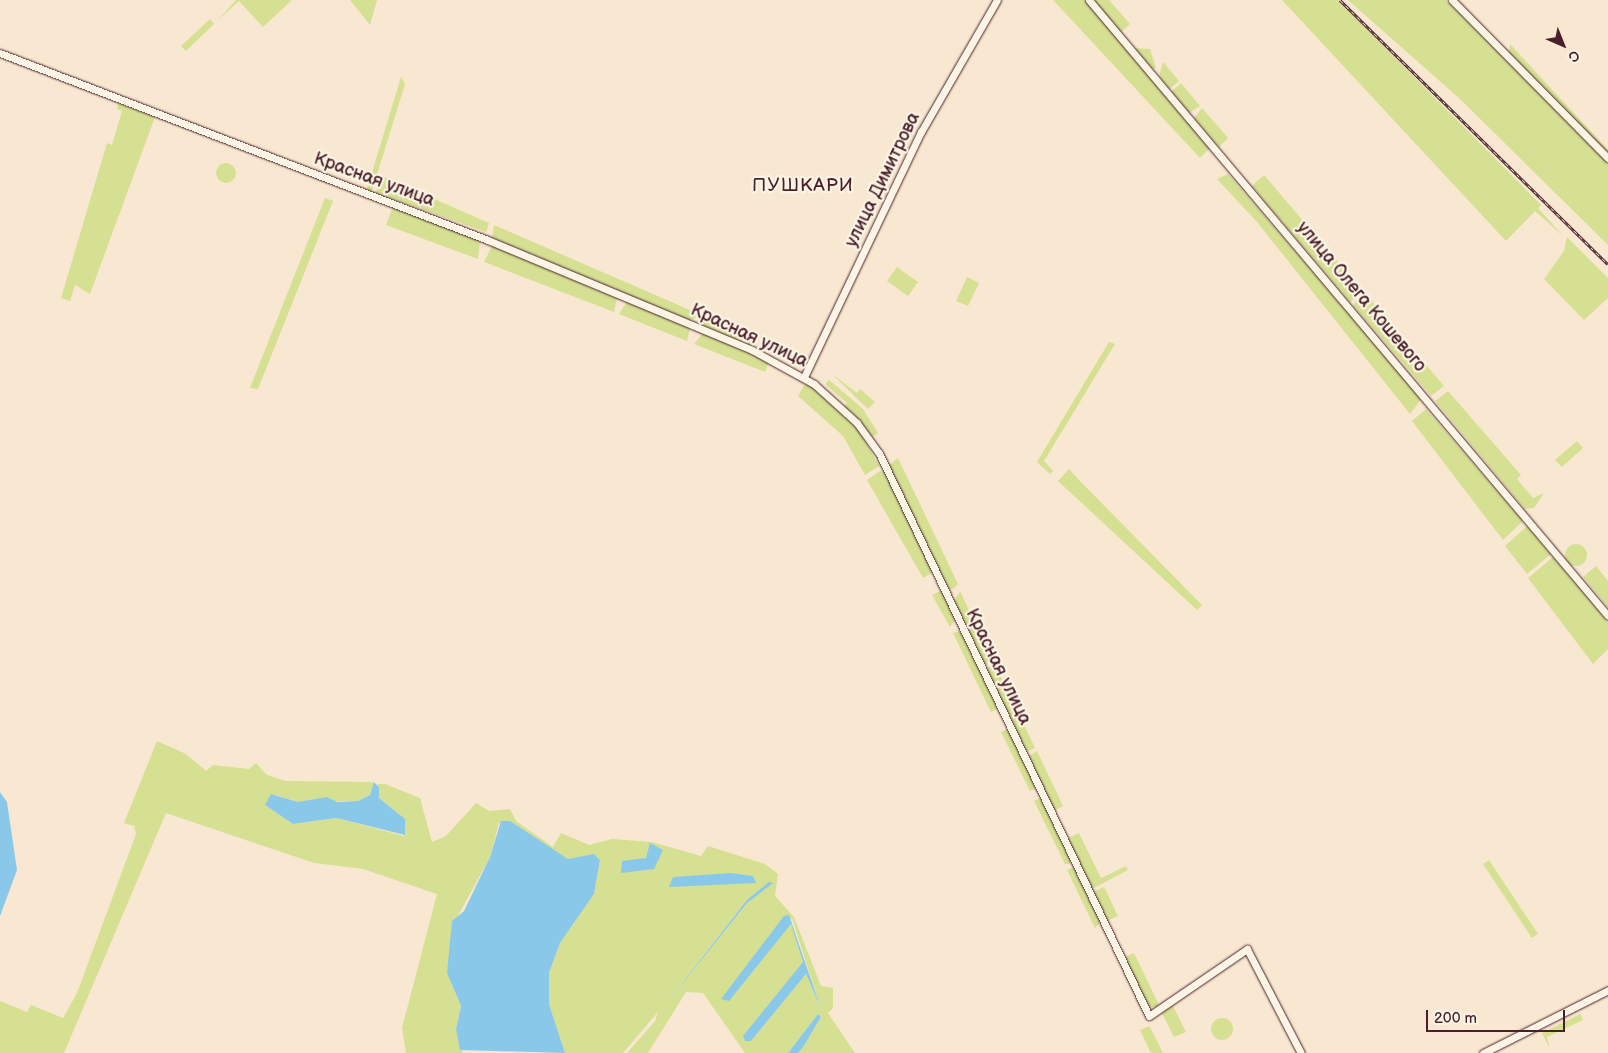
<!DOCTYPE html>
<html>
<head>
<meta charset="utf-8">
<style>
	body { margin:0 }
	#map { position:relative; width:1608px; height:1053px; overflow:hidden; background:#f9e8d1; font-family:"Balsamiq Sans",sans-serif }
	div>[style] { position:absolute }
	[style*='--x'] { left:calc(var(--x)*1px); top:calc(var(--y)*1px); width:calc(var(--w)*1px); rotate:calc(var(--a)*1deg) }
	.green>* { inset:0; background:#d5e092 }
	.round { border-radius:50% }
	.water>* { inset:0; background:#8ac8ea }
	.roads { filter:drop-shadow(0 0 1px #4a1f2b) drop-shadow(0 0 1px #4a1f2b) }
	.secondary>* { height:7px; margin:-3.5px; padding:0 3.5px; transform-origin:3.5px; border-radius:3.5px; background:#fcf5e5 }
	.rail>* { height:3px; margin-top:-1.5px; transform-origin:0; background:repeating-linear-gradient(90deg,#fcf5e5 0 4px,#4a1f2b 0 8px); box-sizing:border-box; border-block:1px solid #4a1f2b }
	span { translate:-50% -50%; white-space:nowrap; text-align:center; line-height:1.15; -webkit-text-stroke:4.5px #fcf5e5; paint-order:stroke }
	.street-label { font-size:18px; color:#4a1f2b }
	.neighbourhood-label { font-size:19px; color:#4a1f2b; letter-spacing:1px }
	.north { position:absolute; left:1538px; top:20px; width:50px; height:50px; -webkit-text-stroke:4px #fcf5e5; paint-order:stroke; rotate:136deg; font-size:14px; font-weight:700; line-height:20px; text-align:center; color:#4a1f2b }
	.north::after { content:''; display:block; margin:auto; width:18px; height:22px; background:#4a1f2b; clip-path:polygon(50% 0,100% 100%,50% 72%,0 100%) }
	.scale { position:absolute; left:1426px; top:1010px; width:139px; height:22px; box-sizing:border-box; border:2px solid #4a1f2b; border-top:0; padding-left:6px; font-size:15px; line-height:18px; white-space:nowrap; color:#4a1f2b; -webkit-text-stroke:4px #fcf5e5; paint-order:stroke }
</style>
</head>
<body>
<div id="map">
	<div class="green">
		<i style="clip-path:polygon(236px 0,292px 0,263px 27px,239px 1px,217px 21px)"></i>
		<i style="clip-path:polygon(350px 0,377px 0,370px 25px)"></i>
		<i style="clip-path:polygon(1053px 0,1085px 0,1211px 147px,1200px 158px)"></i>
		<i style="clip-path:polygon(1094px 0,1109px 0,1130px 24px,1121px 32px)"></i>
		<i style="clip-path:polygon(1282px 0,1338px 0,1541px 205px,1538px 208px,1563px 236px,1535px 211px,1506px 241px)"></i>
		<i style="clip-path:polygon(1348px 0,1446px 0,1608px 163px,1608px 245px,1460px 99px)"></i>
		<i style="clip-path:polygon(210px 19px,214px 24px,186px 51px,181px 46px)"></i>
		<i style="clip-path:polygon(1510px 44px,1608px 150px,1608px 156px,1509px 54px)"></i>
		<i style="clip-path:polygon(1134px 48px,1150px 49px,1156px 68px,1152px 70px)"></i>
		<i style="clip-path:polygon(1163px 62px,1179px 81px,1169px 89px,1159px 77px)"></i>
		<i style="clip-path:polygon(401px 77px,405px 84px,371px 194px,366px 192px)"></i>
		<i style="clip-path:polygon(1181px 83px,1200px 106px,1189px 113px,1171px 92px)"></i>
		<i style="clip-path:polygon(118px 103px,155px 117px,90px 294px,75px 285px,70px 301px,61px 298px,107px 143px,112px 145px,122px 111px,117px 109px)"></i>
		<i style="clip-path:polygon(1202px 108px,1228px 138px,1219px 147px,1194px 118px)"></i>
		<i class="round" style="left:216px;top:163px;width:20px;height:20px"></i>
		<i style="clip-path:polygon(1228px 174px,1422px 398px,1410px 414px,1257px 222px,1217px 179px)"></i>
		<i style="clip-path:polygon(1264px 175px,1363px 291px,1350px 302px,1252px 186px)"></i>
		<i style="clip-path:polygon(382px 176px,489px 223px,486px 232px,376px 193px)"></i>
		<i style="clip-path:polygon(325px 198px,333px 201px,258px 389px,250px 388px)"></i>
		<i style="clip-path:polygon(393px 206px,480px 241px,478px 259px,386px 225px)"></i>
		<i style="clip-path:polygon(494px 225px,699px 314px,698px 316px,689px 321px,492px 238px)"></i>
		<i style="clip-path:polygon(1567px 237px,1608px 278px,1608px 298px,1584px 320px,1544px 279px,1564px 251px)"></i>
		<i style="clip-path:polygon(492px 246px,617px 298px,614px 312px,484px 262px)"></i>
		<i style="clip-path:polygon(897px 267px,918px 282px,908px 296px,887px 281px)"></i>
		<i style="clip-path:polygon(967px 277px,979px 283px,968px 306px,956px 301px)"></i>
		<i style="clip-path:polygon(1365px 293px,1444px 386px,1431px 396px,1353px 305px)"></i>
		<i style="clip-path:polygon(627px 302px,690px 328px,687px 341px,619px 314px)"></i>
		<i style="clip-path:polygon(703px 316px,756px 339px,752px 347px,701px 327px)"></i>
		<i style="clip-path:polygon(703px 333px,769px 362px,765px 372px,694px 344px)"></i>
		<i style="clip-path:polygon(1109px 342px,1115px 344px,1044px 461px,1053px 471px,1050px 474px,1037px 462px)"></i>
		<i style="clip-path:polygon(832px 374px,857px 393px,860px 389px,875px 402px,868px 409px)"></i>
		<i style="clip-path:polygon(829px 380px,863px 409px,878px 433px,872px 437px,844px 407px,847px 403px,825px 384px)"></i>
		<i style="clip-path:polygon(806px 382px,857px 426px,879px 466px,865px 475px,843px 436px,798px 396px)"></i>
		<i style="clip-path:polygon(1448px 391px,1521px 475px,1517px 479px,1533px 498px,1544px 493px,1534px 508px,1525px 509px,1435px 401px)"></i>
		<i style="clip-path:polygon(1426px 409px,1523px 521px,1503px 540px,1412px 421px)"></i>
		<i style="clip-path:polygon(1577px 441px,1583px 448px,1562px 467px,1555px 460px)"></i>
		<i style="clip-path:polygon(898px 458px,958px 584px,953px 589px,947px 589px,888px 466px)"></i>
		<i style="clip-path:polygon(1069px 469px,1079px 480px,1202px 605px,1197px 610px,1058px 481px)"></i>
		<i style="clip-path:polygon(880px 471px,885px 472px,933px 572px,923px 578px,867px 480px)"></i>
		<i style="clip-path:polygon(1527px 526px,1551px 554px,1527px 574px,1505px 546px)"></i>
		<i class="round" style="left:1565px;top:544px;width:22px;height:22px"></i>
		<i style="clip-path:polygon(1553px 557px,1608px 622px,1608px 649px,1593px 664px,1528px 578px)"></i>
		<i style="clip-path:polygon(1596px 566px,1608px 581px,1608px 607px,1583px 577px)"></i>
		<i style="clip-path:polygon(942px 590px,956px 619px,950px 627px,932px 595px)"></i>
		<i style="clip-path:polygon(960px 591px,992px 659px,985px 665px,953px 603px)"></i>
		<i style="clip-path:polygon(961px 631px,999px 708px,991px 712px,953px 633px)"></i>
		<i style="clip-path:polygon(994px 663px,1035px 748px,1029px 751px,1024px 751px,985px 670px)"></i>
		<i style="clip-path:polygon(1009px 729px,1037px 788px,1030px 791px,1001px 732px)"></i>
		<i style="clip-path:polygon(evenodd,157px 741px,186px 754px,206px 771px,213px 765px,249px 769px,256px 763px,267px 775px,286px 781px,374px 782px,370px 795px,358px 801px,298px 802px,276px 795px,265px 805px,293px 824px,336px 818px,404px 836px,399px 814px,379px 798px,378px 784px,385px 784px,420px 798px,432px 842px,446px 836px,476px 803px,489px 811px,510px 809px,516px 821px,553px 847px,561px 833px,589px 845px,612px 839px,652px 842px,701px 856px,708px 846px,765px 864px,778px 874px,775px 896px,794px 917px,821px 986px,833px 988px,833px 1008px,828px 1013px,855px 1053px,798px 1053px,821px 1017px,818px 1014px,788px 1053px,745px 1053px,703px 993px,686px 992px,648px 1053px,627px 1053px,655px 1021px,658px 1012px,623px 1053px,565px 1053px,549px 1004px,549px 973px,560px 943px,594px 894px,600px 860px,568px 859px,499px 823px,490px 857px,452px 927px,450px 980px,461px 1006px,456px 1029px,463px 1053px,406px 1053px,402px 1028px,437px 894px,363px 869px,314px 863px,166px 813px,64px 1053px,0 1053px,0 1001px,27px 1012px,31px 1005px,63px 1018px,77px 993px,136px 834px,134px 826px,124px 823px,157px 741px,770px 882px,747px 903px,664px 1005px,747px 900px,770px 882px,157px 741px,792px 918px,821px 1010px,806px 974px,751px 1041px,744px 1040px,803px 962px,792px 926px,788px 924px,792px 918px)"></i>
		<i style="clip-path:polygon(1037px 751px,1063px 806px,1053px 811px,1027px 757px)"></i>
		<i style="clip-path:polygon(1042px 797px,1073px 862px,1069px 864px,1065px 864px,1034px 801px)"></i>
		<i style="clip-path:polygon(1079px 833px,1101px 878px,1126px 866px,1128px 870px,1090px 890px,1068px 838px)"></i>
		<i style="clip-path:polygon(1489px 860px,1538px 934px,1532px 938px,1483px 864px)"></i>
		<i style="clip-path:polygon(1075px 866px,1101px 922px,1095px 928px,1067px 870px)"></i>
		<i style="clip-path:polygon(1104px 887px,1118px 916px,1105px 922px,1093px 892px)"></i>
		<i style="clip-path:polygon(1134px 953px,1159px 1005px,1156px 1007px,1148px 1007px,1123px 958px)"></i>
		<i style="clip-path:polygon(1172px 1004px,1186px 1032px,1174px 1037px,1161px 1011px)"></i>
		<i style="clip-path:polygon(1580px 1014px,1583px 1020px,1547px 1037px,1550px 1049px,1542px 1033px)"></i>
		<i class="round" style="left:1211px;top:1018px;width:22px;height:22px"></i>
		<i style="clip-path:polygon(1149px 1026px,1150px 1027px,1163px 1053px,1151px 1053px,1140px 1030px)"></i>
	</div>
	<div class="water">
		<i style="clip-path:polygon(374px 782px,379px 787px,379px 798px,405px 819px,405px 835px,336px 818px,293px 824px,265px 805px,271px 794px,298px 802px,327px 797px,337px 802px,358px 801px,370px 795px)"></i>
		<i style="clip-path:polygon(0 792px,7px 802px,17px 870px,0 916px)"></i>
		<i style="clip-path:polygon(501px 821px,510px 821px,568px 859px,594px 854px,600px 860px,594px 894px,560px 943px,549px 973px,549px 1004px,565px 1053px,460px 1050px,456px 1029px,461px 1006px,447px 973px,452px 921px,464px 911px,490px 857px)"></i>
		<i style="clip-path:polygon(650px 843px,663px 850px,654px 869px,621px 873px,622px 861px,646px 858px)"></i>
		<i style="clip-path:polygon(731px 873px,753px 876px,756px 883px,669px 887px,673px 877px)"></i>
		<i style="clip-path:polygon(769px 882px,773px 883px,747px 903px,664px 1006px,747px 900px)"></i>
		<i style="clip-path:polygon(789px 915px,821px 1009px,806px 974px,751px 1041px,745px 1041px,743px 1036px,803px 962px,791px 924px,729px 1001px,721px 999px,784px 916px)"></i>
		<i style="clip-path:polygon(818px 1014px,821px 1017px,803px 1047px,798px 1053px,788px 1053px)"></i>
	</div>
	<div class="roads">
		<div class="secondary">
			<i style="--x:1089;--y:0;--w:805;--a:49.88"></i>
			<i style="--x:1452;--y:0;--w:222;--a:45.4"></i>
			<i style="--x:0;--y:53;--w:523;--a:20.97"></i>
			<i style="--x:488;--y:240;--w:286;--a:22.6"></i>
			<i style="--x:752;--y:350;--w:71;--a:28.7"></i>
			<i style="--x:814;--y:384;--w:58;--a:42.2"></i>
			<i style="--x:857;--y:423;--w:37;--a:54"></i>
			<i style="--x:879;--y:453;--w:624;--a:64.38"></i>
			<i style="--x:1149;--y:1016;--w:119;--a:-34.4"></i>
			<i style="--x:1247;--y:949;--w:117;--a:62.6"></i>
			<i style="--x:804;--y:377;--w:272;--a:-64.5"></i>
			<i style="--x:921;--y:132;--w:152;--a:-60.1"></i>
			<i style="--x:1483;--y:1053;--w:140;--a:-26.7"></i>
		</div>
	</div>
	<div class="rail">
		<i style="--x:1340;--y:0;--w:376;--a:44.6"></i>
	</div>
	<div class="street-label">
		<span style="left:374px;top:180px;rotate:20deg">Красная улица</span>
		<span style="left:883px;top:180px;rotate:-64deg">улица Димитрова</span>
		<span style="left:1361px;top:297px;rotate:50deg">улица Олега Кошевого</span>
		<span style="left:749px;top:336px;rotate:25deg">Красная улица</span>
		<span style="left:998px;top:667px;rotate:64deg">Красная улица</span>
	</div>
	<div class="neighbourhood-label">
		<span style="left:803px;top:186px">ПУШКАРИ</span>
	</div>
	<div class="north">С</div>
	<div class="scale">200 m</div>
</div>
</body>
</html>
